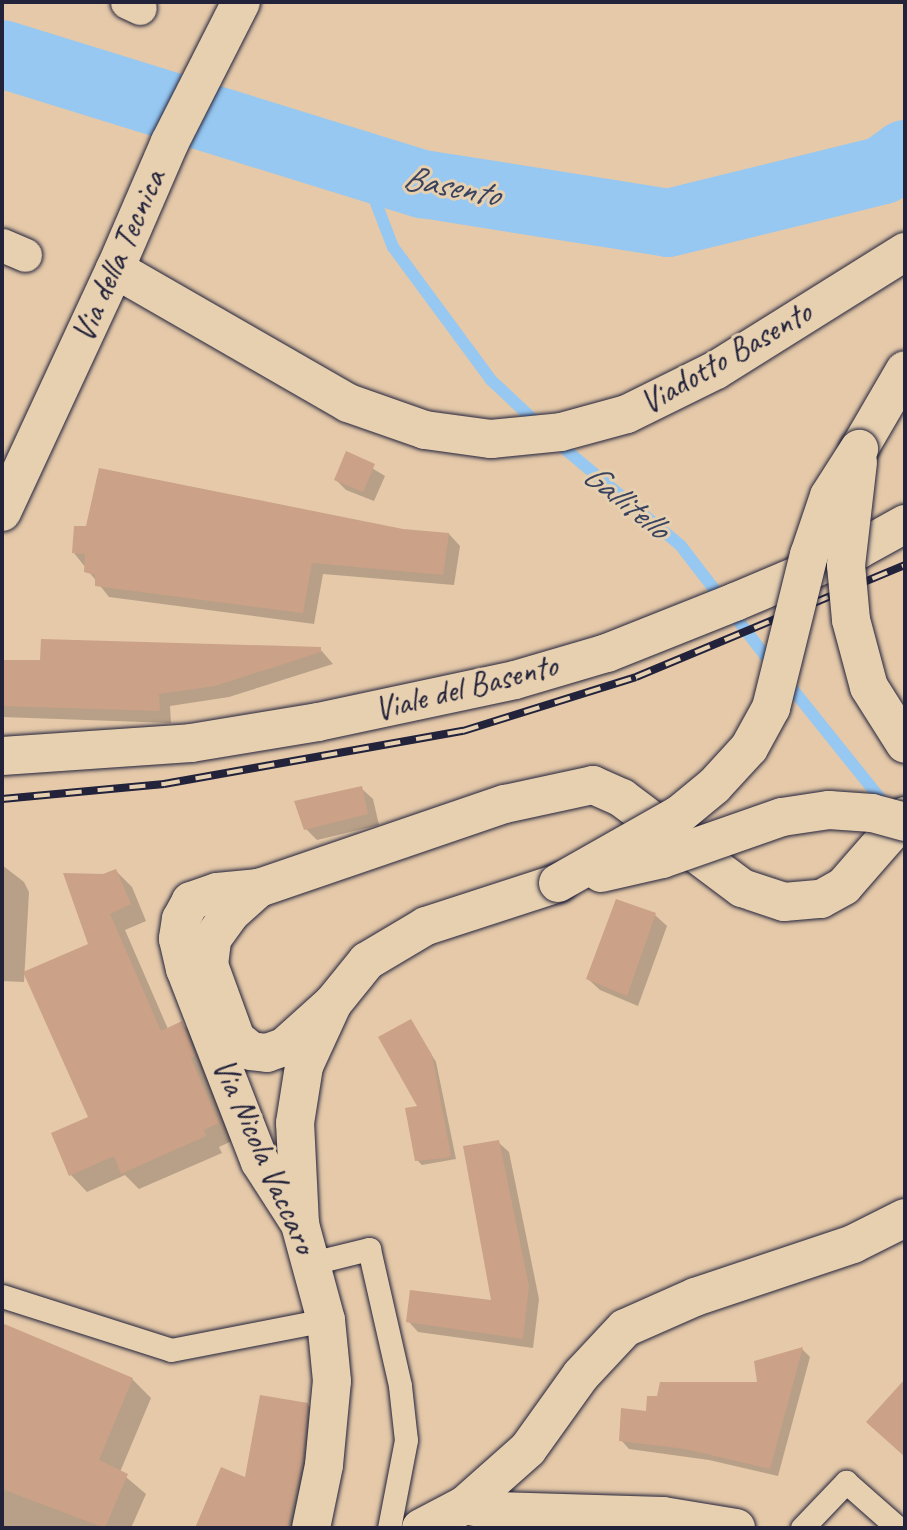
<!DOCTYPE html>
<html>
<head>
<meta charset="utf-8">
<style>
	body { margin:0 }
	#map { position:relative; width:907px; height:1530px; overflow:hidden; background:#e5c9a9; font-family:Caveat,sans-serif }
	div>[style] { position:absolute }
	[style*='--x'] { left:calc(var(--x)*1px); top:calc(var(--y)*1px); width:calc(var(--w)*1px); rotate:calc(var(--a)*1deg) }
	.shadow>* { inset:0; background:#0003 }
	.stream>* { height:12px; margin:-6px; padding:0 6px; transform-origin:6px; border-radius:6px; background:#96c8f2 }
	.river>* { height:68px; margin:-34px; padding:0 34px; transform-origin:34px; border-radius:34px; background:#96c8f2 }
	.building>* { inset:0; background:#cba187 }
	.roads { filter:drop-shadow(0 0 2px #22223b) drop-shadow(0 0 2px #22223b) }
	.service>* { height:23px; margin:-11.5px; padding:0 11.5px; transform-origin:11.5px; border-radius:11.5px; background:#e7d0b0 }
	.pedestrian>* { height:33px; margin:-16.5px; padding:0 16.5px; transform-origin:16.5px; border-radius:16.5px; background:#e7d0b0 }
	.minor>* { height:38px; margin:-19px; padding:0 19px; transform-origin:19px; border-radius:19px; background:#e7d0b0 }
	.tertiary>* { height:38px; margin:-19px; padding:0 19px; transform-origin:19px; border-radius:19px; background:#e7d0b0 }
	.primary>* { height:38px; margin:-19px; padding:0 19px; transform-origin:19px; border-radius:19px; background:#e7d0b0 }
	.rail>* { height:8px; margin-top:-4px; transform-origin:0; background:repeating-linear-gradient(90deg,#e7d0b0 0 16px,#22223b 0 32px); box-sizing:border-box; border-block:2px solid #22223b }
	.bridges { filter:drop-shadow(0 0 2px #22223b) drop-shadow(0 0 2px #22223b) }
	.primary-bridge>* { height:38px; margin:-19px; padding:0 19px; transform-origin:19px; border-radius:19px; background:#e7d0b0 }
	span { translate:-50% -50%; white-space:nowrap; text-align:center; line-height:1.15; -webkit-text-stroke:6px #e7d0b0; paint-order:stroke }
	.street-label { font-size:33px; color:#22223b }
	.water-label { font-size:35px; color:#394360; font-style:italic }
	.frame { position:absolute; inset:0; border:4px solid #22223b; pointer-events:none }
</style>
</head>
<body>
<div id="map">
	<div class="shadow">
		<i style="clip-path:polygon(347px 453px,385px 476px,374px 501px,346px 490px,336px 480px)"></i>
		<i style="clip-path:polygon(88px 527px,403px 531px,449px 534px,460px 546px,454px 585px,323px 574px,314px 624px,109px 597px,74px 553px)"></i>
		<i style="clip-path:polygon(320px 649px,333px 664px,229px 697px,170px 706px,171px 723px,2px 717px,2px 662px)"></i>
		<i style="clip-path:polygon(361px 788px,373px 799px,379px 825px,317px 840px,306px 829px)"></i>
		<i style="clip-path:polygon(2px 865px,24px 882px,29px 892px,24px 982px,2px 981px)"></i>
		<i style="clip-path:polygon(116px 871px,132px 887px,146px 921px,125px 930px,168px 1029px,181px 1023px,198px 1039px,234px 1140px,219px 1147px,222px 1153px,139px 1189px,125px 1175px,87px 1192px,71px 1175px,91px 1118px,90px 944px,104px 876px)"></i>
		<i style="clip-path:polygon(617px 901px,655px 915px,667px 926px,638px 1006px,600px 990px,588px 979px)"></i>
		<i style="clip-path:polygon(411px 1021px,436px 1062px,456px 1159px,422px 1165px,417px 1160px,420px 1107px)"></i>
		<i style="clip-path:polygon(498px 1142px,509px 1152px,539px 1299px,533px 1348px,418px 1332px,408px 1321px,493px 1302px)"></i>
		<i style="clip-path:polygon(2px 1326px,132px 1379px,151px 1398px,120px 1472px,146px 1494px,131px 1528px,2px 1528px)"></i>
		<i style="clip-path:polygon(802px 1349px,810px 1357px,778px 1476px,709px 1460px,629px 1449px,621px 1440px,647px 1413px,759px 1384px)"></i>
		<i style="clip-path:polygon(307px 1404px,322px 1419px,306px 1528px,197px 1528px,222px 1469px,246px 1479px)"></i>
	</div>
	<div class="stream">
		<i style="--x:362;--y:166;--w:87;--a:69.1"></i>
		<i style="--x:393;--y:247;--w:165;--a:53.6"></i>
		<i style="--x:491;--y:380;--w:69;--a:43.2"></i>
		<i style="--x:554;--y:440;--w:165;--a:39.8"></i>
		<i style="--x:681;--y:546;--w:153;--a:52.5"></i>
		<i style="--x:786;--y:681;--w:160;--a:51.3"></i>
	</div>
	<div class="river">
		<i style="--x:2;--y:54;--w:441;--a:17.2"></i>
		<i style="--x:423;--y:184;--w:248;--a:9"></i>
		<i style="--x:668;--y:223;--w:221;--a:-13.8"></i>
		<i style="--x:883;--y:170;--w:27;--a:-36"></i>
	</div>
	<div class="building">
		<i style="clip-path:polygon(346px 451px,375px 464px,363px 492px,334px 480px)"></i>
		<i style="clip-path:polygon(99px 468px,403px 529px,449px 533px,443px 575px,312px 563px,303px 613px,95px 586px,95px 575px,84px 572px,85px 554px,72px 553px,74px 526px,86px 526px)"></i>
		<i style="clip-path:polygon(41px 639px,321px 647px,321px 652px,215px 686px,159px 694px,160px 711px,2px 706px,2px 660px,40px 660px)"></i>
		<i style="clip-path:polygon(362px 786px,368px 814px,304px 830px,294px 801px)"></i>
		<i style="clip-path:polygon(116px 869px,131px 904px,110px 914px,161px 1031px,182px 1021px,195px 1056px,191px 1058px,219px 1123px,204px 1130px,206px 1136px,121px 1174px,114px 1156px,69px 1176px,51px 1133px,88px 1117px,23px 972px,88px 944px,63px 873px,103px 874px)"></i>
		<i style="clip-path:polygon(616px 899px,656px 913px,627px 996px,586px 979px)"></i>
		<i style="clip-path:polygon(411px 1019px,432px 1055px,451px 1156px,446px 1158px,415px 1161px,405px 1108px,417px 1106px,378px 1037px)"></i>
		<i style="clip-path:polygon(499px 1140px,529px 1286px,523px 1339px,406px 1322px,410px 1290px,491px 1300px,463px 1146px)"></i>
		<i style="clip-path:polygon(2px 1323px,133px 1378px,99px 1460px,128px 1474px,105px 1528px,2px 1489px)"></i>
		<i style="clip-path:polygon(803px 1347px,770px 1469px,685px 1449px,619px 1441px,621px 1408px,646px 1411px,647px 1396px,657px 1396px,660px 1382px,757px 1382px,754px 1361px)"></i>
		<i style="clip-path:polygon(905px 1379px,905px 1457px,866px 1422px)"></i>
		<i style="clip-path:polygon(260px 1395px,308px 1403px,302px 1462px,287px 1528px,195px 1528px,221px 1467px,245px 1477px)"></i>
	</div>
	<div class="roads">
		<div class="service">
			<i style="--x:312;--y:1263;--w:59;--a:-13.8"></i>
			<i style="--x:369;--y:1249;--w:140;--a:77.2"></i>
			<i style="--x:400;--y:1386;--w:54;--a:83.7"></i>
			<i style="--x:406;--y:1440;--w:90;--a:100.9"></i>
			<i style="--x:2;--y:1296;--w:177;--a:17.7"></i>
			<i style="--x:171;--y:1350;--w:158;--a:-11"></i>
			<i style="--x:802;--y:1528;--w:64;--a:-46.3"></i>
			<i style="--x:846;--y:1482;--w:69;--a:41.5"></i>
		</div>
		<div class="pedestrian">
			<i style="--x:127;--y:2;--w:14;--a:25"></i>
			<i style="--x:2;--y:245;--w:25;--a:23"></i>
		</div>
		<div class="minor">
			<i style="--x:115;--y:269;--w:138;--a:-66.6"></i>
			<i style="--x:170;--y:142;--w:157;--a:-63.1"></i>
			<i style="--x:259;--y:888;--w:42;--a:174.6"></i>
			<i style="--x:217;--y:892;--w:28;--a:161"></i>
			<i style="--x:191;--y:901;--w:21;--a:119"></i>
			<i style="--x:181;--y:919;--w:20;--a:99"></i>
			<i style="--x:178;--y:939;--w:31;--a:77"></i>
			<i style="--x:185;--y:969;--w:207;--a:68.8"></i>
			<i style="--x:260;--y:1162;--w:74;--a:57.2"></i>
			<i style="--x:333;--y:1003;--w:66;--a:138.1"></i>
			<i style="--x:284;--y:1047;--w:18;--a:161"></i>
			<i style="--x:267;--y:1053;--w:16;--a:-173"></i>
			<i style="--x:251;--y:1051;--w:19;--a:-141"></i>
			<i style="--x:236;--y:1039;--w:79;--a:-110"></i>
			<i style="--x:209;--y:965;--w:26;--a:-83"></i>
			<i style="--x:212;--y:939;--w:32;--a:-54"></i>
			<i style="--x:231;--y:913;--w:38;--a:-42"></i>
			<i style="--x:259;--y:888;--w:260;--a:-18.9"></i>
			<i style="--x:505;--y:804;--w:90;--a:-12.2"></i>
			<i style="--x:593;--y:785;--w:32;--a:24"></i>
			<i style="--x:622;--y:798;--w:150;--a:36.9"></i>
			<i style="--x:742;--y:888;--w:44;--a:18.4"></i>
			<i style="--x:784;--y:902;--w:37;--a:-5"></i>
			<i style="--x:821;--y:899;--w:26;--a:-29"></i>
			<i style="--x:844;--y:886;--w:93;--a:-48.9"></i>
		</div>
		<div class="tertiary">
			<i style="--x:465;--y:1505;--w:32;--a:11"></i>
			<i style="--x:496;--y:1511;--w:167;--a:1.7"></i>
			<i style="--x:663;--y:1516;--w:74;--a:9.3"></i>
		</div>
		<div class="primary">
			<i style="--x:859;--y:449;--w:91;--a:-59.8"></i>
			<i style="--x:2;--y:512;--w:268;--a:-65.1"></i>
			<i style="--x:115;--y:269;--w:269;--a:29.9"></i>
			<i style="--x:348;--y:403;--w:82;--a:19.3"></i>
			<i style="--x:425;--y:430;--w:67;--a:7.8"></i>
			<i style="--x:491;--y:439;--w:70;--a:-5.7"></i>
			<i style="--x:561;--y:432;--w:68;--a:-15.3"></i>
			<i style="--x:627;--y:414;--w:99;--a:-26.3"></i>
			<i style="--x:716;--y:370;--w:223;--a:-32"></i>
			<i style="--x:2;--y:756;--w:189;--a:-3.9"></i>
			<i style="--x:191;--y:743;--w:129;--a:-9.4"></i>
			<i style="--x:318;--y:722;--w:201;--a:-12"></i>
			<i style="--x:515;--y:680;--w:96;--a:-16.4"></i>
			<i style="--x:607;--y:653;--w:138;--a:-21.7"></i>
			<i style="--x:735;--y:602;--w:134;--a:-22.9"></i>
			<i style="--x:858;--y:550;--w:54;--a:-29"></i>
			<i style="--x:311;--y:1528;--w:64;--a:-78.3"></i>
			<i style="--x:324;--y:1465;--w:84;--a:-84.6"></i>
			<i style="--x:332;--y:1381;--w:61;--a:-95.6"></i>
			<i style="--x:326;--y:1320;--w:99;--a:-105.2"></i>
			<i style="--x:300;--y:1224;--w:101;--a:-92.8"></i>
			<i style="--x:295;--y:1123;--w:58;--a:-81"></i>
			<i style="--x:304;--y:1066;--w:69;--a:-65.3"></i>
			<i style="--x:333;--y:1003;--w:54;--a:-51"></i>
			<i style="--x:367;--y:961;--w:69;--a:-30.7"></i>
			<i style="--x:426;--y:926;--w:139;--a:-18"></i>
			<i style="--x:421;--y:1528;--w:50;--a:-27.6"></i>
			<i style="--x:465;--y:1505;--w:84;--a:-41.6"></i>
			<i style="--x:528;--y:1449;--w:91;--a:-54.4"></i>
			<i style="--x:581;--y:1375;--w:64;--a:-46.9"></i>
			<i style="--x:625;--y:1328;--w:77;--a:-23.9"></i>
			<i style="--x:695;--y:1297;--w:167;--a:-18.5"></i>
			<i style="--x:853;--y:1244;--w:58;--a:-26.6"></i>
		</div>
	</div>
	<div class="rail">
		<i style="--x:2;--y:799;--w:163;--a:-5.3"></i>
		<i style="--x:164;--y:784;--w:304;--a:-10.1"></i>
		<i style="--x:463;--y:731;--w:181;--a:-17.3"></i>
		<i style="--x:636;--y:677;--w:291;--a:-22.6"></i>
	</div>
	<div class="bridges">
		<div class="primary-bridge">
			<i style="--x:858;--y:462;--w:104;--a:96.6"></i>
			<i style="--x:846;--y:565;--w:55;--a:84.8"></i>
			<i style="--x:851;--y:620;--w:69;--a:75"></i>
			<i style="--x:869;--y:687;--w:67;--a:57.7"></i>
			<i style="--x:601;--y:873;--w:63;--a:-12.9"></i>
			<i style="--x:662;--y:859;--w:127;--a:-19.3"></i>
			<i style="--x:782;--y:817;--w:48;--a:-8.5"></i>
			<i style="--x:829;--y:810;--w:43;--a:4"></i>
			<i style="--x:872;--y:813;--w:34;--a:15"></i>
			<i style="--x:558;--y:883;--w:140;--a:-29.5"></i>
			<i style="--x:680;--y:814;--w:44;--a:-39.5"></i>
			<i style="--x:714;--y:786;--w:52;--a:-47.4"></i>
			<i style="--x:749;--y:748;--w:46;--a:-61.2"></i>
			<i style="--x:771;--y:708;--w:158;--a:-76.1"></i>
			<i style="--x:809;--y:555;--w:62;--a:-71.3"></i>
			<i style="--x:829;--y:496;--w:56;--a:-57.4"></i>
		</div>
	</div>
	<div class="street-label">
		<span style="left:119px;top:256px;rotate:-66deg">Via della Tecnica</span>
		<span style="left:726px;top:358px;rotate:-30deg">Viadotto Basento</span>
		<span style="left:466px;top:688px;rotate:-14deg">Viale del Basento</span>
		<span style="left:264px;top:1156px;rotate:66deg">Via Nicola Vaccaro</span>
	</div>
	<div class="water-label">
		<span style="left:451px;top:186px;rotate:11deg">Basento</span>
		<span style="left:626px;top:501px;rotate:39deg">Gallitello</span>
	</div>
	<div class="frame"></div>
</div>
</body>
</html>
